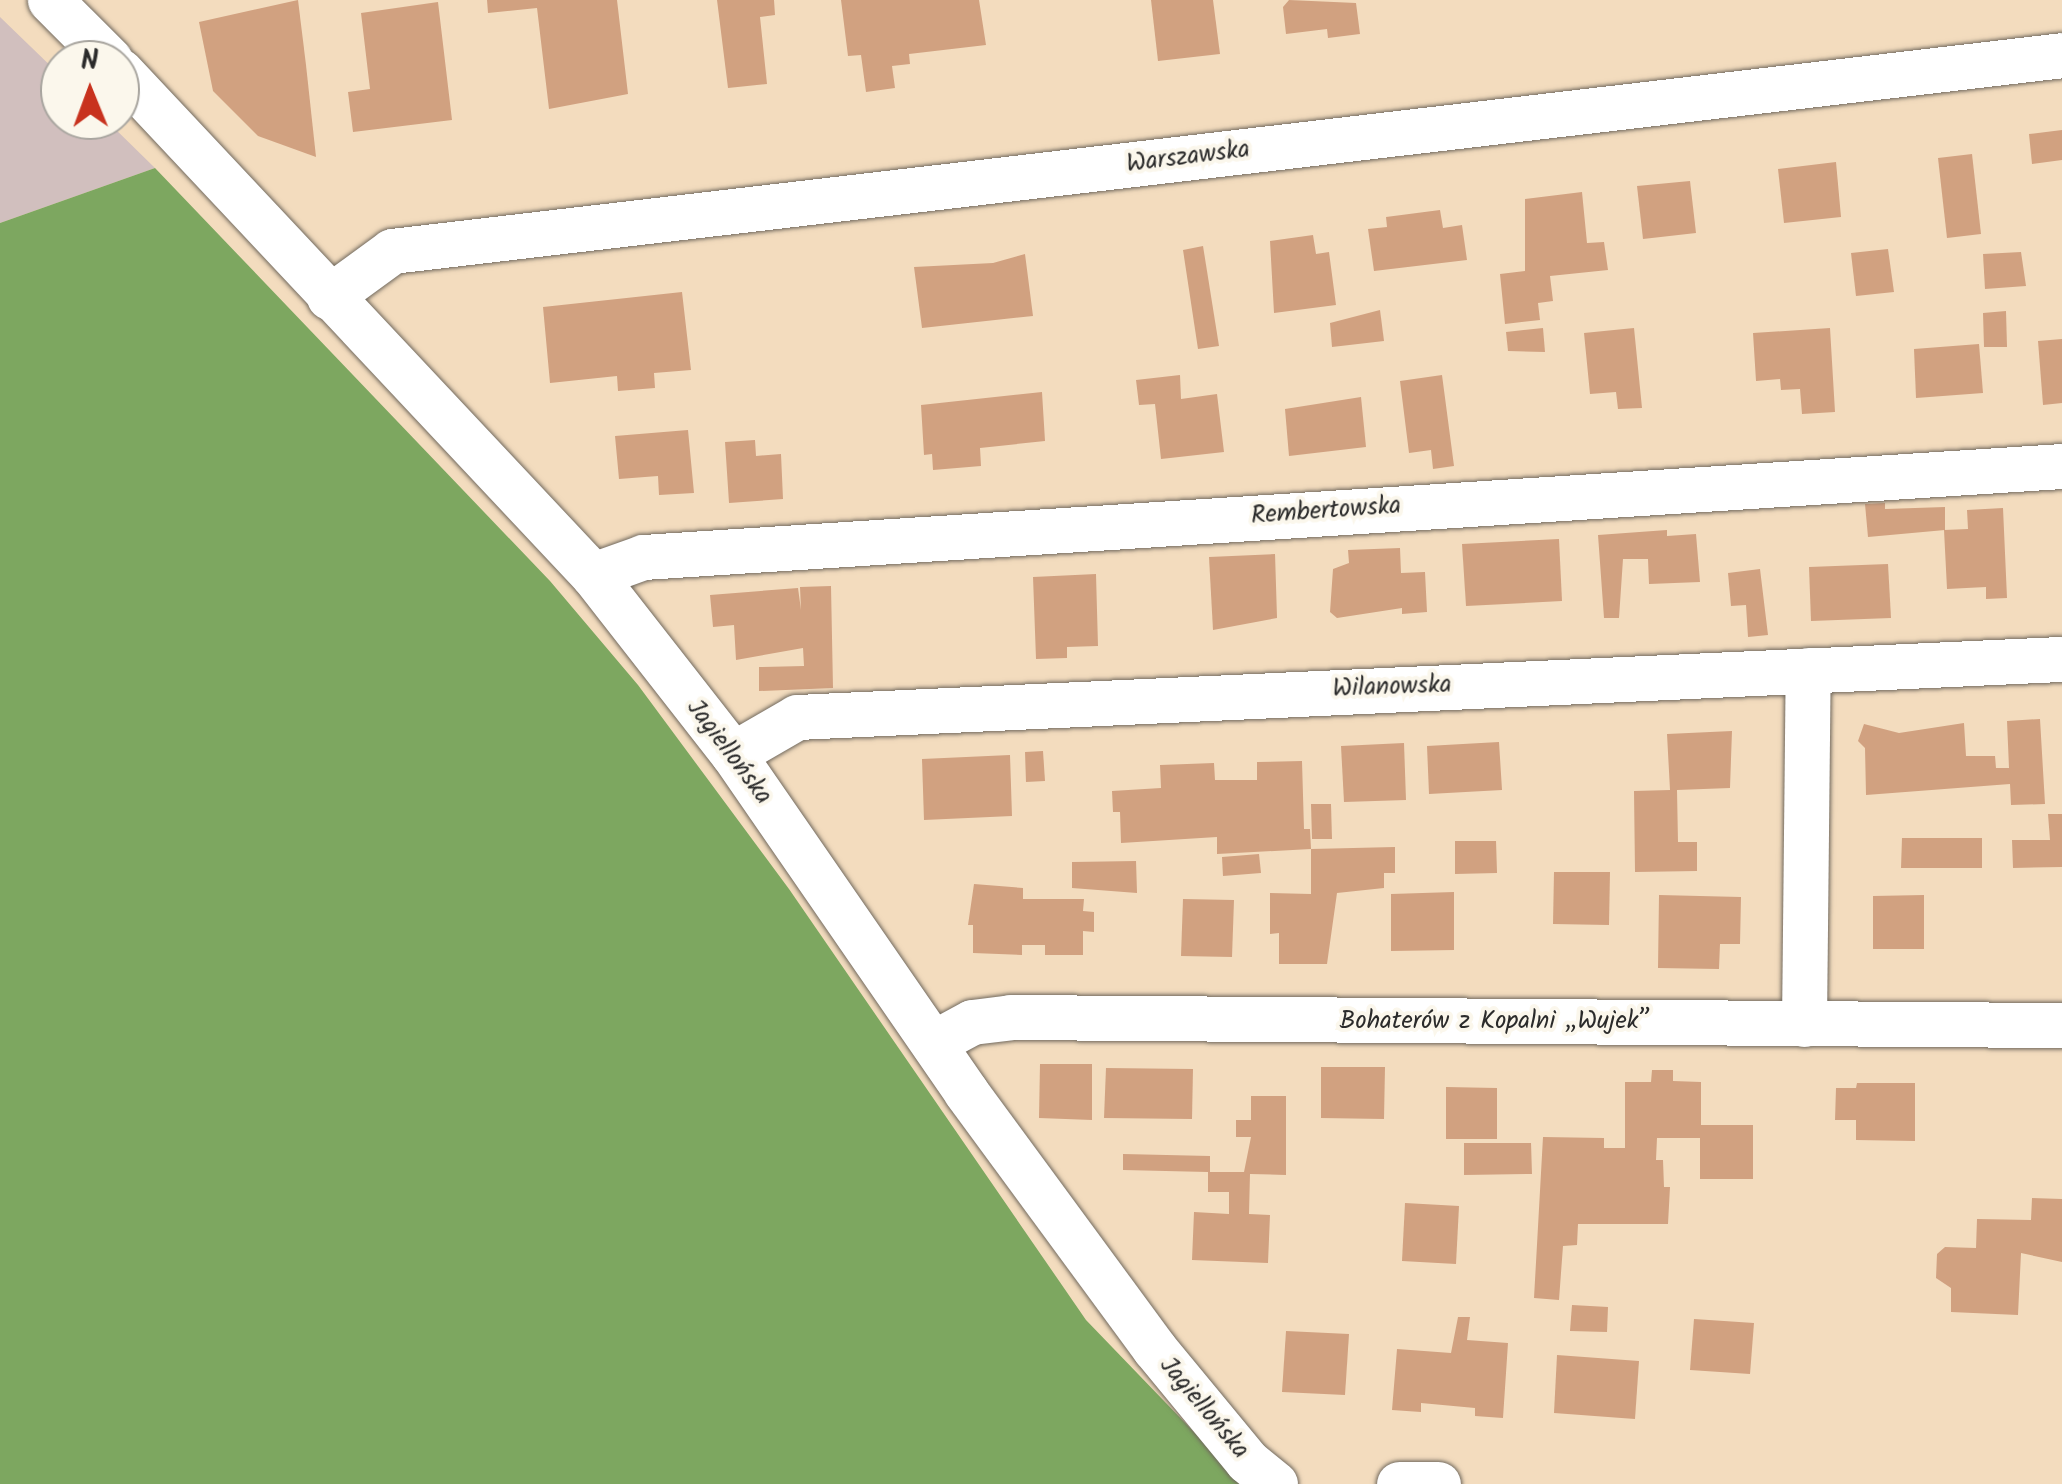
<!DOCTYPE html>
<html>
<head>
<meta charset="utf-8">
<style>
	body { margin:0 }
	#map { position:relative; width:2062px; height:1484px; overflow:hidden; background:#f3dcbe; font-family:Kalam,sans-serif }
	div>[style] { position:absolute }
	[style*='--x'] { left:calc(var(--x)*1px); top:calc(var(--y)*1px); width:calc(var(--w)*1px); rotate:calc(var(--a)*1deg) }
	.industrial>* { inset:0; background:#d1bfbe }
	.forest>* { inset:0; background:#7da760 }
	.building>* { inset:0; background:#d1a180 }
	.roads { filter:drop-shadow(0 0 2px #71695e) drop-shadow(0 0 2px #71695e) }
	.minor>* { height:45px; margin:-22.5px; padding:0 22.5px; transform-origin:22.5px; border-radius:22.5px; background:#fff }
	span { translate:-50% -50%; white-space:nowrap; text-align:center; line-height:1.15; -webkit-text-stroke:8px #fbf7ec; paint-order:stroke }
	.street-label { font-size:25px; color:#2b2b2b }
	.north { position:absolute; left:40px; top:40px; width:100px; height:100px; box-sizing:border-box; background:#fbf7ec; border:2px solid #a8a59f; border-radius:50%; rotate:359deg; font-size:28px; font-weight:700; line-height:40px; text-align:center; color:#2b2b2b }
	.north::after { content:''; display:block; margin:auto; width:35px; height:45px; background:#c8321e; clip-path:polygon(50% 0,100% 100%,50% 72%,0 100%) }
</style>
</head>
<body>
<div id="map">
	<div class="industrial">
		<i style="clip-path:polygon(0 17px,60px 75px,60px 120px,106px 120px,155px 168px,0 223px)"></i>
	</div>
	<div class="forest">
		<i style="clip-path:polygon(155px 168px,550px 581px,638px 685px,789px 889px,1086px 1320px,1244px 1484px,0 1484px,0 223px)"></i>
	</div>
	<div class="building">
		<i style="clip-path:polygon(298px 0,306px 65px,316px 157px,258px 136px,213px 91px,199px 22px)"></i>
		<i style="clip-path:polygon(487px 0,617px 0,628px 94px,549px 109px,537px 8px,488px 13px)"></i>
		<i style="clip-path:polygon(717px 0,774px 0,775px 15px,760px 17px,767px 84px,728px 88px)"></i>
		<i style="clip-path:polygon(841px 0,979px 0,986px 45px,909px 54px,910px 64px,892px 66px,895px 88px,866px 92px,861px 55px,848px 56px)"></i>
		<i style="clip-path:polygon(1151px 0,1213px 0,1220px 54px,1158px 61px)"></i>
		<i style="clip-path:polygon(1289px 0,1356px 3px,1360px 34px,1328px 38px,1327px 29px,1286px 34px,1283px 7px)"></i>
		<i style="clip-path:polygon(438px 2px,452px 120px,353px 132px,348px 92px,370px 89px,361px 13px)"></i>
		<i style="clip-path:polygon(2062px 130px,2062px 160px,2032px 164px,2029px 134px)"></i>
		<i style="clip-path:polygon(1972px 154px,1981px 234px,1947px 238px,1938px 158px)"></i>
		<i style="clip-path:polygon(1836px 162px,1841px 217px,1784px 223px,1778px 169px)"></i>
		<i style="clip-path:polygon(1690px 181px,1696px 233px,1643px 239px,1637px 186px)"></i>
		<i style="clip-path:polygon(1582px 192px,1587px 243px,1604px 242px,1608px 270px,1550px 276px,1553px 301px,1538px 303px,1540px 320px,1505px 324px,1500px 274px,1525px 271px,1525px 199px)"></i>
		<i style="clip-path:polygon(1440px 210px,1443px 228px,1462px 225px,1467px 260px,1374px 271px,1368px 229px,1387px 227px,1386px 217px)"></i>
		<i style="clip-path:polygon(1313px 235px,1316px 254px,1329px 252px,1336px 305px,1274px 313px,1270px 241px)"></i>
		<i style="clip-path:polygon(1203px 246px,1219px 346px,1198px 349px,1183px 250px)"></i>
		<i style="clip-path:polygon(1888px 249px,1894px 292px,1856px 296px,1851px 253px)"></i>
		<i style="clip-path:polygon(2021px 252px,2026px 286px,1985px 289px,1983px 254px)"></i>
		<i style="clip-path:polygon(1025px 254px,1033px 316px,922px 328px,914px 267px,993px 263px)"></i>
		<i style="clip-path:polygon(682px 292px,691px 370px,654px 373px,655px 388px,618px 391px,617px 376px,550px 383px,543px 307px)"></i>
		<i style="clip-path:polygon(1380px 310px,1384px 341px,1332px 347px,1330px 323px)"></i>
		<i style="clip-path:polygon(2006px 311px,2007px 347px,1984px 347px,1983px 313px)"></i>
		<i style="clip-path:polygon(1543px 328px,1545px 352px,1508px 351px,1506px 332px)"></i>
		<i style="clip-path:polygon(1634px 328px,1642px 408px,1618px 409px,1616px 392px,1590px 394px,1584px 333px)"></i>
		<i style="clip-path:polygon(1830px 328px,1835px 412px,1802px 414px,1800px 389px,1781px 390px,1780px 379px,1756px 381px,1753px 333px)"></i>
		<i style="clip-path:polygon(2062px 339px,2062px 403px,2043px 405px,2038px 341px)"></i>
		<i style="clip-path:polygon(1979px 344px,1983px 393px,1916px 398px,1914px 349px)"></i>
		<i style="clip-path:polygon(1180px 375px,1181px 399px,1217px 394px,1224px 452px,1161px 459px,1155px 404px,1139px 405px,1136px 380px)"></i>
		<i style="clip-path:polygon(1442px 375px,1454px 466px,1433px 469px,1431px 450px,1409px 453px,1400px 381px)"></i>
		<i style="clip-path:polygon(1042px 392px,1045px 441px,980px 448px,981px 466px,933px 470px,932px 454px,924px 455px,921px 405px)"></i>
		<i style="clip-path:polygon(1361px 397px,1366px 447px,1289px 456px,1285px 409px)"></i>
		<i style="clip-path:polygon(688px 430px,694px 493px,659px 495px,658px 476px,619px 479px,615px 436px)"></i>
		<i style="clip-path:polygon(755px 440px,756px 456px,781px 454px,783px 499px,729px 503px,725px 442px)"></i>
		<i style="clip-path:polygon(1885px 503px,1885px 509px,1945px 507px,1945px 530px,1868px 537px,1865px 504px)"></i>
		<i style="clip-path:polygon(2003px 508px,2007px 598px,1986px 599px,1986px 587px,1947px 589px,1944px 530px,1968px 529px,1967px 510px)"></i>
		<i style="clip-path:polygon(1667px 530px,1667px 536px,1696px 534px,1700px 582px,1649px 584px,1648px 559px,1623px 559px,1619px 618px,1604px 618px,1598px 535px)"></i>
		<i style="clip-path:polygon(1559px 539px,1562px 601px,1466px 606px,1462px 544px)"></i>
		<i style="clip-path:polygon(1400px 548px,1401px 573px,1425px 572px,1427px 612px,1402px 614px,1402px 608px,1337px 618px,1330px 612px,1333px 569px,1349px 563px,1348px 550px)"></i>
		<i style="clip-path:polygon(1275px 554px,1277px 618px,1213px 630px,1209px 557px)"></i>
		<i style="clip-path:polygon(1888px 564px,1891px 618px,1811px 621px,1809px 567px)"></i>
		<i style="clip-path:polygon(1760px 569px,1768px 635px,1748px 637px,1746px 605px,1731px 606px,1728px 573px)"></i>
		<i style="clip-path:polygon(1096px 574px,1098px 646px,1067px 647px,1067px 658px,1036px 659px,1033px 577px)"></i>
		<i style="clip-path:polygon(831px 586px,833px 688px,759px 691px,759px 667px,804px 666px,803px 648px,736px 660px,734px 625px,713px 627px,710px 595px,798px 588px,801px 610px,800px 587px)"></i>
		<i style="clip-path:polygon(2040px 719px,2045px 804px,2011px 805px,2010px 784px,1866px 795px,1865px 748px,1858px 741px,1864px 724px,1899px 733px,1964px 723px,1966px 756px,1995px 756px,1996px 768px,2009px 768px,2007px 721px)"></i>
		<i style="clip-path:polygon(1732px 731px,1730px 788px,1677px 790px,1678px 842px,1697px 842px,1697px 871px,1635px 872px,1634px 791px,1670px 790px,1667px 734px)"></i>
		<i style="clip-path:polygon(1499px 742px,1502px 790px,1429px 794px,1427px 746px)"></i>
		<i style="clip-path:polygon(1404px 743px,1406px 800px,1344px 802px,1341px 746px)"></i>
		<i style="clip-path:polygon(1043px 751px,1045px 781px,1026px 782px,1025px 752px)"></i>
		<i style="clip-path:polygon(1010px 755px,1012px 816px,924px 820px,922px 759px)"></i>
		<i style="clip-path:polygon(1302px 761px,1304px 829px,1310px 829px,1311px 849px,1395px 847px,1395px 873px,1384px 873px,1384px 888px,1337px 893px,1327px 964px,1279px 964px,1279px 933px,1270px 934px,1270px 893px,1311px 894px,1311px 849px,1217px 854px,1217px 837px,1121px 843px,1120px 812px,1113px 812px,1112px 791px,1161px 788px,1160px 765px,1214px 763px,1215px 780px,1257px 780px,1257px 762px)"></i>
		<i style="clip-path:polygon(1311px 804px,1331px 804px,1332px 839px,1312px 839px)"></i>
		<i style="clip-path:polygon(2048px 814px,2062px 814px,2062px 867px,2013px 868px,2012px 840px,2050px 840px)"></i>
		<i style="clip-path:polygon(1902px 838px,1982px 838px,1982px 868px,1901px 868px)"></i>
		<i style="clip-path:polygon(1455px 841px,1496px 841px,1497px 873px,1455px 874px)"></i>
		<i style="clip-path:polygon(1259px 854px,1261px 873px,1223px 876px,1222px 857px)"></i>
		<i style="clip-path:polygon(1136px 861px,1137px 893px,1072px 888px,1072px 862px)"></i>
		<i style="clip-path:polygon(1554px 872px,1610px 872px,1609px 925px,1553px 924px)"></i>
		<i style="clip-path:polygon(974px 884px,1023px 888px,1023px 899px,1084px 899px,1083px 911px,1094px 912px,1094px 932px,1083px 931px,1083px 955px,1045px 955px,1045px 945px,1022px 945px,1022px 955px,973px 953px,973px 925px,968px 925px)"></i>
		<i style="clip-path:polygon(1454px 892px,1454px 950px,1391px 951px,1391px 894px)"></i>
		<i style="clip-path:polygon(1659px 895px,1741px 897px,1740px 944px,1720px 944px,1719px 969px,1658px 968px)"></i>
		<i style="clip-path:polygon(1924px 895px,1924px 949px,1873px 949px,1873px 896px)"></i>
		<i style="clip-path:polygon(1183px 899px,1234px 900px,1232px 957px,1181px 956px)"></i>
		<i style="clip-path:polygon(1040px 1064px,1092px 1064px,1092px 1120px,1039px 1118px)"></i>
		<i style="clip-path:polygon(1321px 1067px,1385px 1067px,1384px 1119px,1321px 1118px)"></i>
		<i style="clip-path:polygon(1106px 1068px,1193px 1069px,1192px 1119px,1104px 1118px)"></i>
		<i style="clip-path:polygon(1652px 1070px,1673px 1070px,1673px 1081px,1701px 1082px,1701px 1125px,1753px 1125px,1753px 1179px,1700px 1179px,1700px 1138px,1657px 1138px,1656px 1160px,1663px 1160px,1664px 1187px,1670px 1187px,1668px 1224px,1578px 1224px,1577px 1245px,1563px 1246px,1559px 1300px,1534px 1298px,1543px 1137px,1604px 1138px,1604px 1148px,1625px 1148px,1625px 1082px,1651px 1082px)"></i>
		<i style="clip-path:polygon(1857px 1083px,1915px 1083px,1915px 1141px,1856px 1140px,1856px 1120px,1835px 1120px,1836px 1088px,1856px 1088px)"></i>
		<i style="clip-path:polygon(1446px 1087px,1497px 1088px,1497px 1139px,1446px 1139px)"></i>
		<i style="clip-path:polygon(1251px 1096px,1286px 1096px,1286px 1175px,1250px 1174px,1249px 1214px,1270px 1215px,1268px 1263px,1192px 1260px,1194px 1212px,1229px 1214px,1229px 1192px,1208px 1192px,1208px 1172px,1123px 1170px,1123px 1154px,1210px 1156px,1210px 1172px,1244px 1172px,1251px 1137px,1236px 1137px,1236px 1120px,1251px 1120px)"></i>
		<i style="clip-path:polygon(1464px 1143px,1531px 1143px,1532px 1174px,1464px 1175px)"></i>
		<i style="clip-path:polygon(2032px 1198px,2062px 1199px,2062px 1262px,2021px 1253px,2018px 1315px,1951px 1312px,1951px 1288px,1936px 1278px,1937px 1254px,1945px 1247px,1976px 1248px,1977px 1219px,2031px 1220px)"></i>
		<i style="clip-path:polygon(1405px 1203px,1459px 1206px,1456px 1264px,1402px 1261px)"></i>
		<i style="clip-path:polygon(1572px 1305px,1608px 1307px,1607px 1332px,1570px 1331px)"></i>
		<i style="clip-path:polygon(1458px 1317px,1470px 1317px,1467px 1340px,1508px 1343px,1503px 1418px,1475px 1416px,1475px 1408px,1421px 1403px,1421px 1412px,1392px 1410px,1397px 1349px,1451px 1353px)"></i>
		<i style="clip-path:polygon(1694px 1319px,1754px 1323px,1750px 1374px,1690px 1370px)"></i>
		<i style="clip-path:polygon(1286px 1331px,1349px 1334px,1345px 1395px,1282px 1392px)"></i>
		<i style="clip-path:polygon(1557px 1355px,1639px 1361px,1635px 1419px,1554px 1413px)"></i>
	</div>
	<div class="roads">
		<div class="minor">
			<i style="--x:50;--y:0;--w:85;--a:45"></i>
			<i style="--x:120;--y:71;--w:691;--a:46.82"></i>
			<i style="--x:593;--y:575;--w:227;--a:52"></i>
			<i style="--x:733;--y:754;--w:411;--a:55.4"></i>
			<i style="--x:966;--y:1092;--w:318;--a:53.7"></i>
			<i style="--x:1154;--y:1348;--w:146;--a:50.5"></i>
			<i style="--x:1247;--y:1461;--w:36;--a:39"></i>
			<i style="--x:329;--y:297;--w:78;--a:-36.1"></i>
			<i style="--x:392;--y:251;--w:1681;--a:-6.69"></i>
			<i style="--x:593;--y:575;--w:53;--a:-19.8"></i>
			<i style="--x:643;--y:557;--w:1422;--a:-3.67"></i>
			<i style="--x:733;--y:754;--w:74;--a:-30"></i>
			<i style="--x:797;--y:717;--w:1266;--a:-2.63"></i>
			<i style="--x:1804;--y:1024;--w:354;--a:-89.4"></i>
			<i style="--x:933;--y:1043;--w:44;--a:-28.3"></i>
			<i style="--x:972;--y:1022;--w:38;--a:-7"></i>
			<i style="--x:1010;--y:1017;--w:1052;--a:0.44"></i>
			<i style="--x:1399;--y:1484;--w:39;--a:0"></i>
		</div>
	</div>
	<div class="street-label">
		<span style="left:1188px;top:157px;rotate:-7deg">Warszawska</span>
		<span style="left:1326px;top:511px;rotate:-4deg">Rembertowska</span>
		<span style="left:1392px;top:687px;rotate:-2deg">Wilanowska</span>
		<span style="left:729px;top:752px;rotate:53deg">Jagiellońska</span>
		<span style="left:1495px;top:1021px">Bohaterów z Kopalni „Wujek”</span>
		<span style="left:1204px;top:1408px;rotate:50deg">Jagiellońska</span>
	</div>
	<div class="north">N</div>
</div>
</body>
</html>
